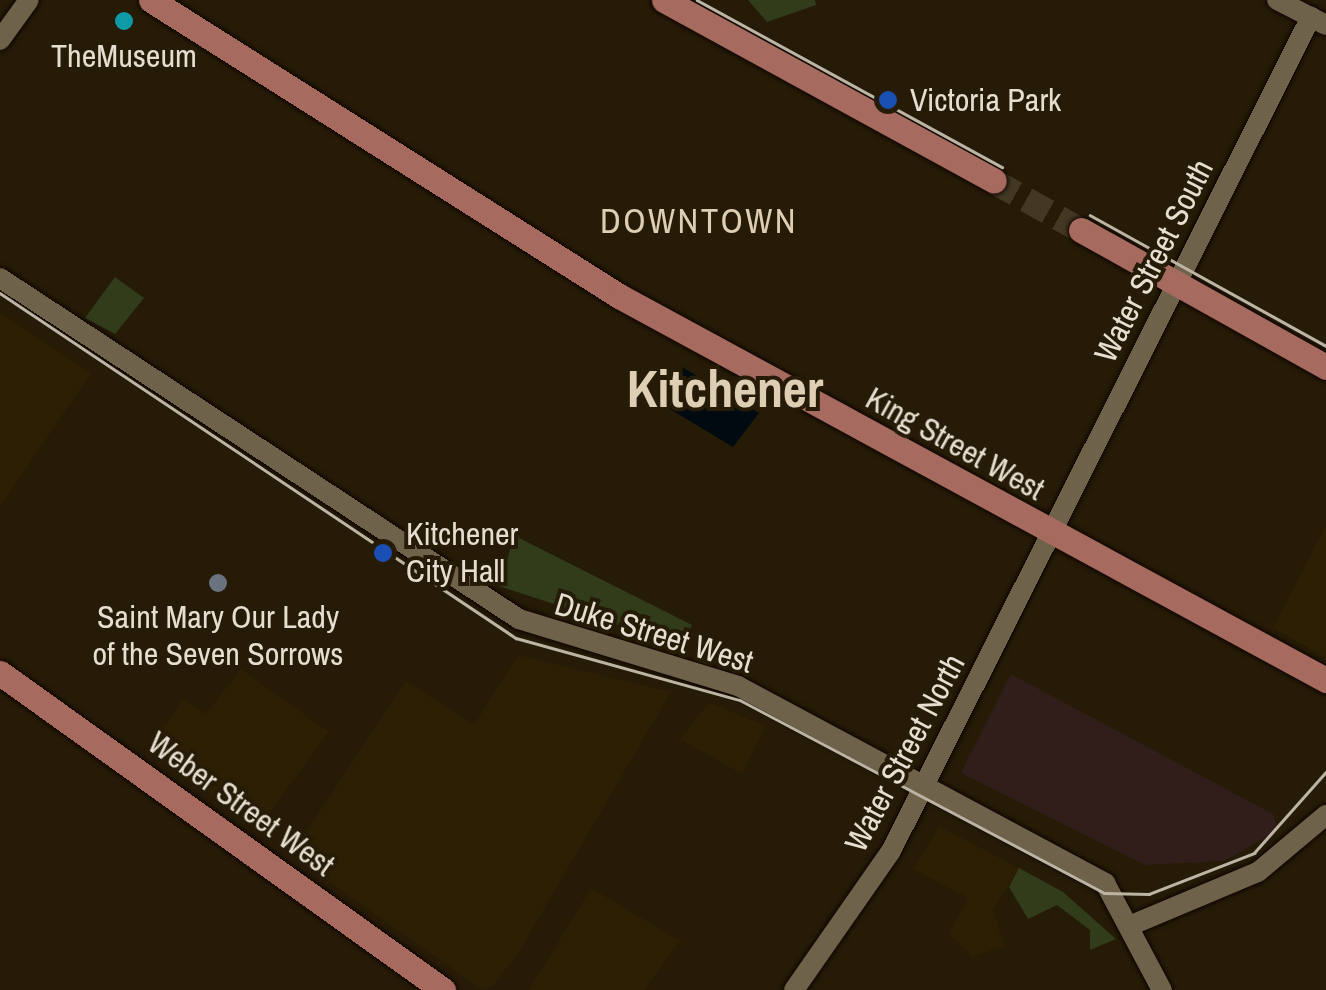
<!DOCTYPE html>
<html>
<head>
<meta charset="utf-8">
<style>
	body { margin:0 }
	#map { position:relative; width:1326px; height:990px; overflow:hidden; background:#261b06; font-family:"Archivo Narrow",sans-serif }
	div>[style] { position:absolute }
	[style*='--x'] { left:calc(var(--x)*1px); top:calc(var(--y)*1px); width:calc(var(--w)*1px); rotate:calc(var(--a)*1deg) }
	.built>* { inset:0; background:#2d1f03 }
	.industrial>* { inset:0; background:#311e1b }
	.green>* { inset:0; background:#313c1b }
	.water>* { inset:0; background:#000a10 }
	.major-tunnel>* { height:25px; margin-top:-12.5px; transform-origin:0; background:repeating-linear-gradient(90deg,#433824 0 25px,transparent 0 37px) }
	.roads { filter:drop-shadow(0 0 2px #0e0500) drop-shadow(0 0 2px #0e0500) }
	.minor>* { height:20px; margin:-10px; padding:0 10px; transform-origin:10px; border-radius:10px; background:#6f624b }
	.major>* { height:25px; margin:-12.5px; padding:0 12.5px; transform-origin:12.5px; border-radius:12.5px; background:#a76a5f }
	.tram>* { height:2.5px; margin:-1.25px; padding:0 1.25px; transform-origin:1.25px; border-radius:1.25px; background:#bcb4a5 }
	.dots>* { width:28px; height:28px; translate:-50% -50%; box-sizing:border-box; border:5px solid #261b06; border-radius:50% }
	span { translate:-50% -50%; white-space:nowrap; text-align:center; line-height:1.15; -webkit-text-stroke:8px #261b06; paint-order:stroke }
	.poi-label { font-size:32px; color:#e6ded1 }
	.left { translate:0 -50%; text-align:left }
	.street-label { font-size:32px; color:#e6ded1 }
	.neighbourhood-label { font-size:35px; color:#ddceb4; letter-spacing:2.5px }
	.town-label { font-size:52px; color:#ddceb4; font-weight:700 }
</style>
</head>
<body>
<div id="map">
	<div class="built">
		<i style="clip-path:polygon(0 312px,91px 373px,0 507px)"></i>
		<i style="clip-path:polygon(1326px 525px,1326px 658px,1273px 628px)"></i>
		<i style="clip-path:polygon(518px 655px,671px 692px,517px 955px,492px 987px,480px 988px,291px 855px,406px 681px,474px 725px)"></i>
		<i style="clip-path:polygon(241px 669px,329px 732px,257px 829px,148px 748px,184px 699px,206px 714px)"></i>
		<i style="clip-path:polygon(709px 702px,766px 726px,742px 774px,680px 739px)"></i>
		<i style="clip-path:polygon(939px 826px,1019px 868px,993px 910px,1004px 946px,972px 957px,949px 934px,968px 898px,913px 869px)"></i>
		<i style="clip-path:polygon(591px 888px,680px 941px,644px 990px,529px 990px)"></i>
	</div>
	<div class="industrial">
		<i style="clip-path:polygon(1011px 674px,1273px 814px,1278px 830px,1224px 861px,1145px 865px,961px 773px)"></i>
	</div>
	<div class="green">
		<i style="clip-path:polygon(748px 0,815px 0,816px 5px,767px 22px)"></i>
		<i style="clip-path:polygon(115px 277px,144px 298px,115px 334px,85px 318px)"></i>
		<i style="clip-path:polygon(517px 527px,519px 538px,692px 625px,680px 645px,499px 586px)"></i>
		<i style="clip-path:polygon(1019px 868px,1063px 892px,1116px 939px,1090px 950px,1090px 930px,1057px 905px,1028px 919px,1009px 887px)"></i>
	</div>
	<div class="water">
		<i style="clip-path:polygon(682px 367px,759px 413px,733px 447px,665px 406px)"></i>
	</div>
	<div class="major-tunnel">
		<i style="--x:994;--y:181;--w:100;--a:29.4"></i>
	</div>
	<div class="roads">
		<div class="minor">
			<i style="--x:1277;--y:0;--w:55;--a:27"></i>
			<i style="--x:0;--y:40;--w:49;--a:-54.1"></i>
			<i style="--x:0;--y:278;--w:621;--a:33.31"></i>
			<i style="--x:519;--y:619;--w:229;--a:17"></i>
			<i style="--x:738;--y:686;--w:417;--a:28.2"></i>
			<i style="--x:1105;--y:883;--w:121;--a:62"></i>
			<i style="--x:1134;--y:924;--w:134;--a:-22.8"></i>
			<i style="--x:1258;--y:872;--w:89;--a:-40"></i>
			<i style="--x:794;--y:990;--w:169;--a:-55.1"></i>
			<i style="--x:891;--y:851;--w:934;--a:-63.27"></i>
		</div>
		<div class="major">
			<i style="--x:151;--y:0;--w:554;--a:32.31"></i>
			<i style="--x:619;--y:296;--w:805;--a:28.51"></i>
			<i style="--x:664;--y:0;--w:376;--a:28.7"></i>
			<i style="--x:1081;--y:230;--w:281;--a:29.2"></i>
			<i style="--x:0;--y:673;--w:545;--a:35.59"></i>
		</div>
	</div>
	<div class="tram">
		<i style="--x:697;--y:0;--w:348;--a:28.7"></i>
		<i style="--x:1090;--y:215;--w:270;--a:29"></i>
		<i style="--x:0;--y:293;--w:621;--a:33.77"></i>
		<i style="--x:516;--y:638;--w:232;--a:15.5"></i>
		<i style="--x:740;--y:700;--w:412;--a:27.9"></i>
		<i style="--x:1104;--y:893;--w:45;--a:1.3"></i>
		<i style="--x:1149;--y:894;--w:113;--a:-21.3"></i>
		<i style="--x:1254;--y:853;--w:108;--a:-48.4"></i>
	</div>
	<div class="dots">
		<i style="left:124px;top:21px;background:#0f9aa8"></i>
		<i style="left:888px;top:100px;background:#1a4fb4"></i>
		<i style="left:383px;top:553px;background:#1a4fb4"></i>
		<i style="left:218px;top:583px;background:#6b7280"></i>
	</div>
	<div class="poi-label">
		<span style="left:124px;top:56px">TheMuseum</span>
		<span class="left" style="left:910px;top:100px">Victoria Park</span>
		<span class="left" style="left:406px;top:553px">Kitchener<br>City Hall</span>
		<span style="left:218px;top:636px">Saint Mary Our Lady<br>of the Seven Sorrows</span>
	</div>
	<div class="street-label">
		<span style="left:1154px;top:261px;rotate:-63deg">Water Street South</span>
		<span style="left:955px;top:444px;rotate:29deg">King Street West</span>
		<span style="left:654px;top:633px;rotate:17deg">Duke Street West</span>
		<span style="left:905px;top:753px;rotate:-62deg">Water Street North</span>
		<span style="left:241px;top:804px;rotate:36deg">Weber Street West</span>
	</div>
	<div class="neighbourhood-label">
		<span style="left:699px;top:221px">DOWNTOWN</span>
	</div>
	<div class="town-label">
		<span style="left:725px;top:389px">Kitchener</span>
	</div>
</div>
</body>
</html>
